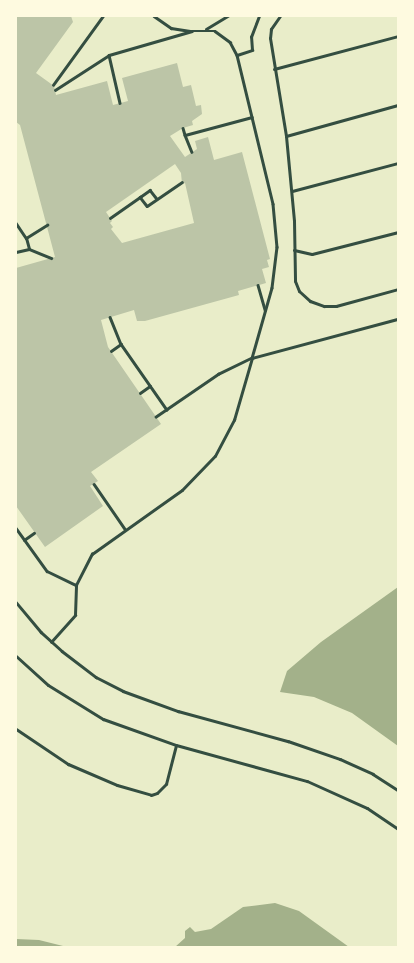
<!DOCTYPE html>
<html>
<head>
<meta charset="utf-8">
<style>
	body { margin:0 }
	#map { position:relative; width:414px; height:963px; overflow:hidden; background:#e9edc9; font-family:Merriweather,serif }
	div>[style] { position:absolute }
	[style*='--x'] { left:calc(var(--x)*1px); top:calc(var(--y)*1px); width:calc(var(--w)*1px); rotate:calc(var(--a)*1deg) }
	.water>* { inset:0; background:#a3b18a }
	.building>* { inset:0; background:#bcc5a7 }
	.path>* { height:2.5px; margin:-1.25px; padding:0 1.25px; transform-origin:1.25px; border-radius:1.25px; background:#344e41 }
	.service>* { height:3px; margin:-1.5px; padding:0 1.5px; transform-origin:1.5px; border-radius:1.5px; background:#344e41 }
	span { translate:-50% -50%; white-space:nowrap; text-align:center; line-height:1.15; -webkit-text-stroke:3px #fefae0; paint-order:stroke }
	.frame { position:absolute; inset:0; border:17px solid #fefae0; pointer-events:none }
</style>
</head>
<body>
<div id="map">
	<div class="water">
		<i style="clip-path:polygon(398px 587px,398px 746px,352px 713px,314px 697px,280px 692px,287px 671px,321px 642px)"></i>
		<i style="clip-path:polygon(275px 903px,299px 911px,349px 947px,175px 947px,185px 938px,185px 931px,190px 927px,195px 932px,211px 929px,243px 907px)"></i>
		<i style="clip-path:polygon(16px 939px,39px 940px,67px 947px,16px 947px)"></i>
	</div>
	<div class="building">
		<i style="clip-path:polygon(evenodd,16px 16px,71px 16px,73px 22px,36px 73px,54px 86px,56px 95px,107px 81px,113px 105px,128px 101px,122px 78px,177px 63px,183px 87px,191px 85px,196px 106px,201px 105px,202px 114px,192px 121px,193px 125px,183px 128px,170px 136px,185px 157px,197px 149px,195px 141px,208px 137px,214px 160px,242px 152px,270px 259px,267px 260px,269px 267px,262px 269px,266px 283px,238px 291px,239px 295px,145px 321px,137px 321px,134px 310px,101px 320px,108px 347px,161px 424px,91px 472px,98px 481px,90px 486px,103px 506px,45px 547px,16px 506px,16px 268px,55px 257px,20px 125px,16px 122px,16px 16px,175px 164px,181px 173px,182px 184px,185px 183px,194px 223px,122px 243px,111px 229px,113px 227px,110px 223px,112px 221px,106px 212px,175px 164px)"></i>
	</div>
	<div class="path">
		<i style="--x:154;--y:16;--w:21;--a:35"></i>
		<i style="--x:171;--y:28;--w:19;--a:9"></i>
		<i style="--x:206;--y:29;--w:26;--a:-31"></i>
		<i style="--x:109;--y:55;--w:49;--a:77.1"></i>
		<i style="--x:237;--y:55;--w:16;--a:-18"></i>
		<i style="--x:252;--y:50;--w:13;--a:-94"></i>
		<i style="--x:251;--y:37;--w:22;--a:-69"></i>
		<i style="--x:53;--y:85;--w:85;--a:-54.1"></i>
		<i style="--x:55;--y:90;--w:64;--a:-32.9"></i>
		<i style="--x:109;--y:55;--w:86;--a:-16.1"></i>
		<i style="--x:192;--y:31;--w:23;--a:0"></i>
		<i style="--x:215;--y:31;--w:19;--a:36"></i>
		<i style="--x:230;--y:42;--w:15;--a:62"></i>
		<i style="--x:237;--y:55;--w:153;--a:76.4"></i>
		<i style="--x:273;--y:204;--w:43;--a:84.7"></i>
		<i style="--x:277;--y:247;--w:41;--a:97"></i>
		<i style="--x:272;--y:288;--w:73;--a:105.9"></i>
		<i style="--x:252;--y:358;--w:37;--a:154"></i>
		<i style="--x:219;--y:374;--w:76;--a:145.7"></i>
		<i style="--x:183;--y:128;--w:7;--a:74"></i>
		<i style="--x:185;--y:135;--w:69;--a:-15"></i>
		<i style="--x:185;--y:135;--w:18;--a:68"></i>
		<i style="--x:140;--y:197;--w:12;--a:-35"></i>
		<i style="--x:150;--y:190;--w:11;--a:52"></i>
		<i style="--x:110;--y:218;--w:37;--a:-35"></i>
		<i style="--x:140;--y:197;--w:11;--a:52"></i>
		<i style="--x:147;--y:206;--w:42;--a:-34.4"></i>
		<i style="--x:16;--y:223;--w:18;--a:56"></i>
		<i style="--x:26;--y:238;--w:25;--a:-32"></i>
		<i style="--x:29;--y:249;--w:24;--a:22"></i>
		<i style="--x:16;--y:252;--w:13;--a:-13"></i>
		<i style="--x:29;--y:249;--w:11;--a:-105"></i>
		<i style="--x:258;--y:285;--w:26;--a:74"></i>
		<i style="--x:110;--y:317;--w:29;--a:68"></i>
		<i style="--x:111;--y:351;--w:12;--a:-35"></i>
		<i style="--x:121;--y:344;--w:80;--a:55.1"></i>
		<i style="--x:140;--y:393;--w:12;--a:-35"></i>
		<i style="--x:94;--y:484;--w:55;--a:55.4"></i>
		<i style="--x:16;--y:528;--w:53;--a:54.2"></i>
		<i style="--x:47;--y:571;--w:32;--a:26"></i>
		<i style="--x:24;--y:540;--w:12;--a:-35"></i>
		<i style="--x:16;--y:602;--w:39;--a:50"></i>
		<i style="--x:41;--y:632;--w:28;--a:42"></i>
		<i style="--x:62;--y:651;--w:43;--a:37.4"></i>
		<i style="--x:96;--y:677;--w:30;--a:27"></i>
		<i style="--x:123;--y:691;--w:59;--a:20"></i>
		<i style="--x:178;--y:711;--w:114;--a:15.3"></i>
		<i style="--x:288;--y:741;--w:55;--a:19.1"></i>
		<i style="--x:340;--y:759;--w:36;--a:24"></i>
		<i style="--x:373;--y:774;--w:30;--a:33"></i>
		<i style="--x:51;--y:642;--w:36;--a:-48"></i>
		<i style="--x:75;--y:615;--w:30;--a:-88"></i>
		<i style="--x:76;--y:585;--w:35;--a:-63"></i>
		<i style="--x:92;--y:554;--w:110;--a:-35.4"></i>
		<i style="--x:182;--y:490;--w:47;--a:-45.9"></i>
		<i style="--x:215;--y:456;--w:41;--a:-62.2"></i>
		<i style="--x:234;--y:420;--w:65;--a:-73.8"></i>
		<i style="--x:252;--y:358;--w:151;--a:-15"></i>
	</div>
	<div class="service">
		<i style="--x:280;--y:16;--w:16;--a:125"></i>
		<i style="--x:271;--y:29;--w:9;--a:96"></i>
		<i style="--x:270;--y:38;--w:99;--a:80.7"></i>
		<i style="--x:286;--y:136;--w:85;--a:84.6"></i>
		<i style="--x:294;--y:221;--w:60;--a:89"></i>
		<i style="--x:295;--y:281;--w:11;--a:68"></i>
		<i style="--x:299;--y:291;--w:15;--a:42"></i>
		<i style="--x:310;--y:301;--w:15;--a:20"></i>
		<i style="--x:324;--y:306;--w:12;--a:0"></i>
		<i style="--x:336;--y:306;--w:64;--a:-15.3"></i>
		<i style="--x:274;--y:69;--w:128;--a:-14.9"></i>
		<i style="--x:286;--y:136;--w:116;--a:-15.5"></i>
		<i style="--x:292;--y:191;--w:110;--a:-14.8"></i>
		<i style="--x:294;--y:250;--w:18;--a:13"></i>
		<i style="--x:312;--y:254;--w:89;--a:-14.3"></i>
		<i style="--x:16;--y:656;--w:43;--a:42.2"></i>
		<i style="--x:48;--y:685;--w:65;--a:31.7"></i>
		<i style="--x:103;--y:719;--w:77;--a:19.6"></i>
		<i style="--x:176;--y:745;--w:136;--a:15.4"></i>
		<i style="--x:307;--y:781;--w:66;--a:24.2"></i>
		<i style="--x:367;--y:808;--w:37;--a:34"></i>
		<i style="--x:16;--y:729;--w:63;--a:33.9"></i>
		<i style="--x:68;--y:764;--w:53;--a:23.2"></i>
		<i style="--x:117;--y:785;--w:35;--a:16"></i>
		<i style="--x:151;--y:795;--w:6;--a:-18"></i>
		<i style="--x:157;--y:793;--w:13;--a:-45"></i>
		<i style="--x:166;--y:784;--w:40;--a:-75.6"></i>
	</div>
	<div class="frame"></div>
</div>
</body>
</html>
